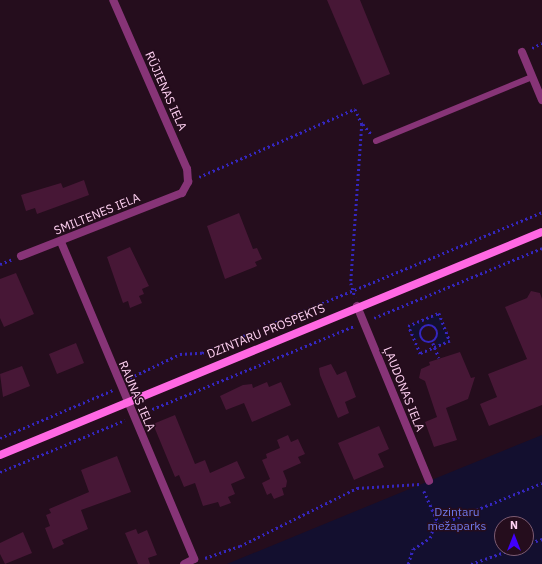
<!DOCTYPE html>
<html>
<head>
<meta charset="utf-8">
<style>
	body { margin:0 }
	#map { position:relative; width:542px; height:564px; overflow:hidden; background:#250d1d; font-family:"IBM Plex Sans",sans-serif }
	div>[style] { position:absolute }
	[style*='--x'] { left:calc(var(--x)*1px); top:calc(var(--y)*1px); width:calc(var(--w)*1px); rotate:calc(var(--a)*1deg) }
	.green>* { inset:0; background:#130f2f }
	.building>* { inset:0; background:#471736 }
	.path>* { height:2.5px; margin-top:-1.25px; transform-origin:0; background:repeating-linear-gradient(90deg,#3526be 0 2px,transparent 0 5px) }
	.path>.ring { margin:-1.25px; padding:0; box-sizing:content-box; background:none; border:2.5px solid #3526be; border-radius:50% }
	.lane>* { height:6px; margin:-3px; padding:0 3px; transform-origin:3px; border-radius:3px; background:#873477 }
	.street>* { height:8px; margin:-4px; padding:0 4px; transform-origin:4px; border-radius:4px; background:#873477 }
	.secondary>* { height:8px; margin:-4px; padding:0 4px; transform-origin:4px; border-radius:4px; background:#ff68e3 }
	span { translate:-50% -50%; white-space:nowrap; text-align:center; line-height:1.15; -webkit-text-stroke:3px #250d1d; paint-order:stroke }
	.street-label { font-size:12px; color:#ffd1f2 }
	.park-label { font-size:12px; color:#6e79eb }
	.north { position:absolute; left:494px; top:516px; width:40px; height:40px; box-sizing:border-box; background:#250d1d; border:1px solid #7c5b72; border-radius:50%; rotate:0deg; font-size:11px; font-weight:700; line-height:16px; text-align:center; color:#ffd1f2 }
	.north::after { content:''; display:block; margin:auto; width:14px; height:18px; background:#4100fc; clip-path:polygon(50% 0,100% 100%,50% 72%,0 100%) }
</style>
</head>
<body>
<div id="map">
	<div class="green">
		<i style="clip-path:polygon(438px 314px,444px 327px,438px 330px,432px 325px,426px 325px,424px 320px)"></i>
		<i style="clip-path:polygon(422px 321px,424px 326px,420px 338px,415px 340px,409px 326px)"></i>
		<i style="clip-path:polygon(444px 328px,450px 341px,435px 347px,438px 331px)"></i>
		<i style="clip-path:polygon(evenodd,542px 435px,542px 564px,227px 564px,429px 481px,542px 435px,502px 524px,526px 524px,526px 548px,502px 548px,502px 524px)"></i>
	</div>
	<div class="building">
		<i style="clip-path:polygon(327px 0,360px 0,390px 74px,363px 85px)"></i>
		<i style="clip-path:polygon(84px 180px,89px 195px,37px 214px,35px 208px,26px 211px,21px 195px,61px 183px,63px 188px)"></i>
		<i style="clip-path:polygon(239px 213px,253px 249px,257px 248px,262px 259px,255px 262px,257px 266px,225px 279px,207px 226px)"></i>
		<i style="clip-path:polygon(130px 247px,149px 286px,142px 289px,144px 294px,139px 296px,142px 303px,130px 308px,128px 301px,123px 303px,107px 257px)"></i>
		<i style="clip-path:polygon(16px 273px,34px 314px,4px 327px,0 318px,0 279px)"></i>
		<i style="clip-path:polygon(531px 291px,540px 293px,542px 299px,542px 405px,489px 426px,480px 404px,497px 397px,488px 374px,527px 359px,505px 307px,527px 298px)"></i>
		<i style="clip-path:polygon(76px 343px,84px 363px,57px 374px,49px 354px)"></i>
		<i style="clip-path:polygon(460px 352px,471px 378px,475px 377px,468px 399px,446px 408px,457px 440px,434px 447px,425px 422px,437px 417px,425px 381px,419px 378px,421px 369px,430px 365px,429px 362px)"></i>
		<i style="clip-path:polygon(331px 364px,337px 375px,346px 371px,356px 397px,345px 402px,349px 413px,338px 418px,320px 375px,319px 368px)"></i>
		<i style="clip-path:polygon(22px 366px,30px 386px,3px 397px,0 374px)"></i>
		<i style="clip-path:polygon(267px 382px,269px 387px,281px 382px,291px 405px,252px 422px,244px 403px,226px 410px,220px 396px,243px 385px,252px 384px,253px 388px)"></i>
		<i style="clip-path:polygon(175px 415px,195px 464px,205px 460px,210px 473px,237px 461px,245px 478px,231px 484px,235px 494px,228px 497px,231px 503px,220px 507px,218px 502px,203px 506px,195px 483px,184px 487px,179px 475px,175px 477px,153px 424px)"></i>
		<i style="clip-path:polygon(379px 426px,389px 449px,378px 454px,384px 467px,354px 480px,338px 443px)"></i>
		<i style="clip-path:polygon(288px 435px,291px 442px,298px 439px,305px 454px,298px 457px,301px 463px,283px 471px,287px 481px,286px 487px,282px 488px,284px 495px,274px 499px,271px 493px,267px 495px,262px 483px,270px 479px,262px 460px,267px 458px,266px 454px,280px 448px,277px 440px)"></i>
		<i style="clip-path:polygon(117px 456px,131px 492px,81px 510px,88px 529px,62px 540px,64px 544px,53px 549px,45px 528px,50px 526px,46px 515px,51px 513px,49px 509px,89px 492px,81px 470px)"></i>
		<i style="clip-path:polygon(136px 529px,138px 534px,147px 530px,157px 555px,148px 558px,150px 564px,138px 564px,125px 533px)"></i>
		<i style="clip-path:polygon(23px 532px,32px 553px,5px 564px,0 554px,0 543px)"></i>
	</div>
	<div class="path">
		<i style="--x:532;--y:48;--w:11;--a:-27"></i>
		<i style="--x:363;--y:124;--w:13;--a:51"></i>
		<i style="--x:199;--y:177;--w:170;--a:-23.6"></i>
		<i style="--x:355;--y:109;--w:17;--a:65"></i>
		<i style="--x:362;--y:124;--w:159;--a:94"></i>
		<i style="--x:351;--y:283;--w:15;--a:74"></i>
		<i style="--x:0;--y:264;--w:14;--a:-21"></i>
		<i style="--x:439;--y:313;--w:30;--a:69"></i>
		<i style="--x:450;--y:341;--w:33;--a:157"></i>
		<i style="--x:420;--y:354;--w:30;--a:-113"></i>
		<i style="--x:408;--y:326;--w:34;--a:-23"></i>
		<i style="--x:374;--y:318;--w:182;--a:-22.6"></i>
		<i class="ring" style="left:420px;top:325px;width:15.5px;height:15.5px"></i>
		<i style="--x:433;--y:343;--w:16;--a:68"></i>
		<i style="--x:130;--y:378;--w:55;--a:-25.6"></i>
		<i style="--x:180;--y:354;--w:22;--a:-3"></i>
		<i style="--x:202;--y:353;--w:368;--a:-22.5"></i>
		<i style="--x:143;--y:413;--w:228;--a:-22.4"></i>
		<i style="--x:0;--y:438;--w:123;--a:-23"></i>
		<i style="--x:0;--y:472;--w:135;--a:-22.6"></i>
		<i style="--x:424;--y:491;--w:37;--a:66"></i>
		<i style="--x:439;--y:525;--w:111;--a:-22.2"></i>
		<i style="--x:526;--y:544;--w:17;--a:-17"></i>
		<i style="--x:205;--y:558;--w:37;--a:-19"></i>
		<i style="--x:240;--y:546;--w:131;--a:-26.4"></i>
		<i style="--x:357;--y:488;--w:63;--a:-3.6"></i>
		<i style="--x:408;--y:564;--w:16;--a:-72"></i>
		<i style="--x:413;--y:549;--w:20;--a:-33"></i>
		<i style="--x:430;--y:538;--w:20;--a:-72"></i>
		<i style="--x:471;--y:564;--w:48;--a:-19.6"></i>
	</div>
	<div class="lane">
		<i style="--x:376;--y:141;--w:169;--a:-22.3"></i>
	</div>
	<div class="street">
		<i style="--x:522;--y:52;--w:52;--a:67.4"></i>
		<i style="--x:61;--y:242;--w:344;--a:67.2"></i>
		<i style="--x:194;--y:559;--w:11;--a:153"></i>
		<i style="--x:21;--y:256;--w:173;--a:-21.4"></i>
		<i style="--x:182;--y:193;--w:13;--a:-61"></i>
		<i style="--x:188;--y:182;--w:13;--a:-94"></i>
		<i style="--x:187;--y:169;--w:184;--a:-113.6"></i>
		<i style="--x:357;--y:306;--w:189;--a:67.6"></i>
	</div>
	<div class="secondary">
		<i style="--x:0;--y:455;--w:586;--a:-22.36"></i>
	</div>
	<div class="street-label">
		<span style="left:166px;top:91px;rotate:66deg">RŪJIENAS IELA</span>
		<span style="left:97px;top:214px;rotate:-22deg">SMILTENES IELA</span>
		<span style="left:266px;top:331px;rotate:-22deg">DZINTARU PROSPEKTS</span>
		<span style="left:404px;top:389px;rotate:68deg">ĻAUDONAS IELA</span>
		<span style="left:137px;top:396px;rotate:67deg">RAUNAS IELA</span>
	</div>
	<div class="park-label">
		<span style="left:457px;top:519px">Dzintaru<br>mežaparks</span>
	</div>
	<div class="north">N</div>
</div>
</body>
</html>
